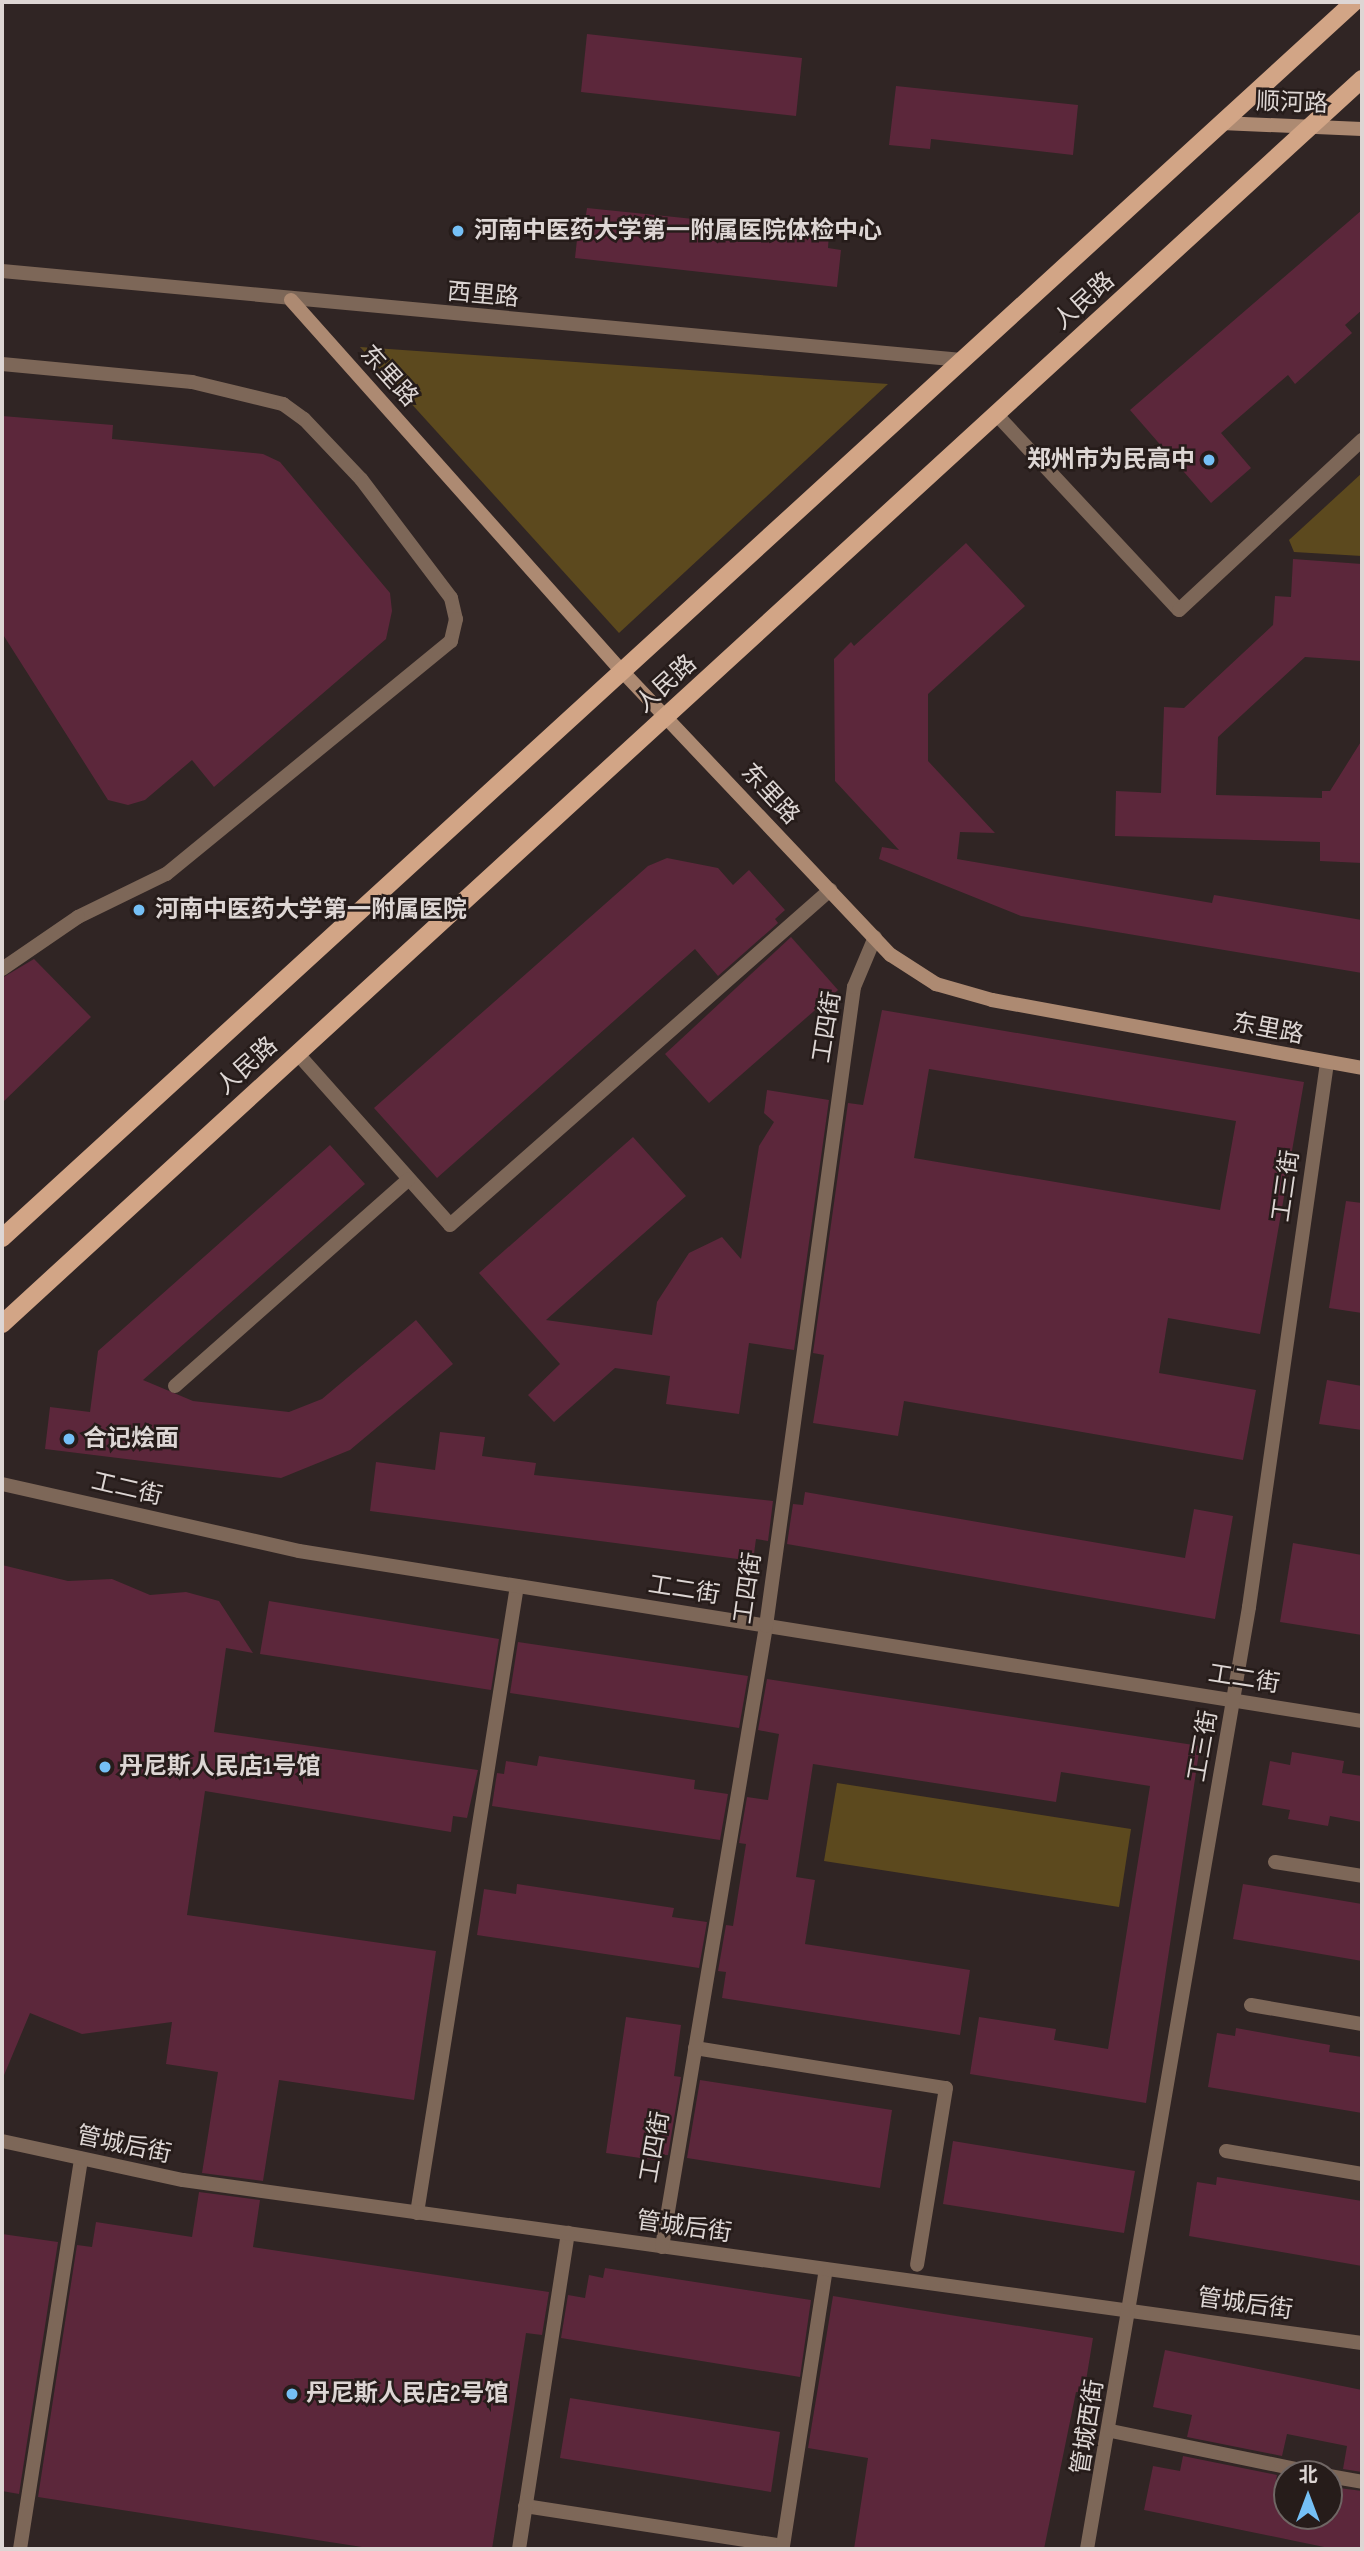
<!DOCTYPE html>
<html>
<head>
<meta charset="utf-8">
<style>
	body { margin:0 }
	#map { position:relative; width:1364px; height:2551px; overflow:hidden; background:#302524; font-family:"Sofia Sans Condensed","Noto Sans SC",sans-serif }
	div>[style] { position:absolute }
	[style*='--x'] { left:calc(var(--x)*1px); top:calc(var(--y)*1px); width:calc(var(--w)*1px); rotate:calc(var(--a)*1deg) }
	.green>* { inset:0; background:#5c491e }
	.building>* { inset:0; background:#5c273b }
	.lane>* { height:14px; margin:-7px; padding:0 7px; transform-origin:7px; border-radius:7px; background:#7d6758 }
	.street>* { height:14px; margin:-7px; padding:0 7px; transform-origin:7px; border-radius:7px; background:#7d6758 }
	.secondary>* { height:14px; margin:-7px; padding:0 7px; transform-origin:7px; border-radius:7px; background:#ad8a72 }
	.primary>* { height:18px; margin:-9px; padding:0 9px; transform-origin:9px; border-radius:9px; background:#d2a586 }
	.dots>* { width:19px; height:19px; translate:-50% -50%; box-sizing:border-box; border:4px solid #261c1a; border-radius:50% }
	span { translate:-50% -50%; white-space:nowrap; text-align:center; line-height:1.15; -webkit-text-stroke:5px #261c1a; paint-order:stroke }
	.street-label { font-size:24px; color:#ddd6d4 }
	.poi-label { font-size:24px; color:#ddd6d4; font-weight:700 }
	.left { translate:0 -50%; text-align:left }
	.right { translate:-100% -50%; text-align:right }
	.frame { position:absolute; inset:0; border:4px solid #ddd6d4; pointer-events:none }
	.north { position:absolute; left:1273px; top:2460px; width:70px; height:70px; box-sizing:border-box; background:#261c1a; border:2px solid #6f6664; border-radius:50%; rotate:0deg; font-size:19px; font-weight:700; line-height:28px; text-align:center; color:#ddd6d4 }
	.north::after { content:''; display:block; margin:auto; width:24px; height:32px; background:#75c0f6; clip-path:polygon(50% 0,100% 100%,50% 72%,0 100%) }
</style>
</head>
<body>
<div id="map">
	<div class="green">
		<i style="clip-path:polygon(360px 347px,888px 384px,619px 633px)"></i>
		<i style="clip-path:polygon(1362px 473px,1362px 556px,1294px 552px,1289px 540px)"></i>
		<i style="clip-path:polygon(837px 1783px,1131px 1829px,1119px 1907px,824px 1861px)"></i>
	</div>
	<div class="building">
		<i style="clip-path:polygon(587px 34px,802px 58px,796px 116px,581px 92px)"></i>
		<i style="clip-path:polygon(896px 86px,1078px 105px,1073px 155px,931px 139px,930px 149px,889px 145px)"></i>
		<i style="clip-path:polygon(587px 208px,829px 233px,828px 248px,841px 250px,837px 287px,575px 258px,579px 221px,585px 221px)"></i>
		<i style="clip-path:polygon(1362px 210px,1362px 310px,1345px 325px,1352px 333px,1295px 384px,1288px 375px,1221px 433px,1251px 468px,1211px 503px,1130px 410px)"></i>
		<i style="clip-path:polygon(2px 416px,113px 425px,112px 439px,263px 454px,280px 462px,390px 593px,392px 611px,386px 639px,214px 787px,192px 760px,145px 800px,128px 805px,108px 800px,2px 633px)"></i>
		<i style="clip-path:polygon(966px 543px,1025px 606px,928px 694px,928px 761px,995px 833px,960px 832px,957px 859px,1212px 903px,1214px 895px,1362px 920px,1362px 973px,1021px 916px,879px 859px,882px 847px,899px 850px,835px 781px,834px 659px,851px 642px,854px 646px)"></i>
		<i style="clip-path:polygon(1293px 559px,1362px 564px,1362px 661px,1305px 657px,1218px 737px,1216px 795px,1322px 798px,1322px 791px,1330px 791px,1362px 740px,1362px 863px,1320px 861px,1320px 842px,1115px 836px,1116px 791px,1161px 793px,1164px 707px,1184px 708px,1273px 625px,1275px 596px,1291px 597px)"></i>
		<i style="clip-path:polygon(667px 858px,718px 868px,733px 885px,749px 870px,785px 910px,775px 919px,778px 923px,718px 976px,695px 949px,437px 1178px,374px 1108px,648px 866px)"></i>
		<i style="clip-path:polygon(791px 937px,838px 990px,709px 1103px,665px 1054px)"></i>
		<i style="clip-path:polygon(34px 959px,91px 1017px,2px 1103px,2px 978px)"></i>
		<i style="clip-path:polygon(evenodd,882px 1010px,1304px 1082px,1260px 1334px,1168px 1318px,1159px 1373px,1256px 1390px,1243px 1460px,904px 1401px,898px 1436px,813px 1423px,824px 1355px,813px 1353px,848px 1103px,863px 1105px,882px 1010px,929px 1069px,1236px 1121px,1220px 1210px,914px 1158px,929px 1069px)"></i>
		<i style="clip-path:polygon(767px 1090px,829px 1100px,794px 1350px,749px 1343px,739px 1414px,666px 1404px,670px 1376px,615px 1368px,554px 1422px,528px 1395px,560px 1364px,479px 1273px,633px 1137px,686px 1196px,546px 1320px,652px 1335px,657px 1302px,689px 1253px,722px 1237px,741px 1259px,759px 1146px,774px 1122px,764px 1113px)"></i>
		<i style="clip-path:polygon(330px 1145px,365px 1184px,143px 1380px,193px 1401px,289px 1412px,322px 1399px,416px 1320px,453px 1364px,350px 1450px,281px 1478px,45px 1449px,50px 1407px,90px 1412px,98px 1351px)"></i>
		<i style="clip-path:polygon(1346px 1201px,1362px 1203px,1362px 1313px,1329px 1308px)"></i>
		<i style="clip-path:polygon(1327px 1380px,1362px 1386px,1362px 1430px,1319px 1424px)"></i>
		<i style="clip-path:polygon(440px 1432px,485px 1437px,482px 1456px,536px 1463px,534px 1475px,773px 1501px,768px 1541px,756px 1539px,753px 1561px,370px 1511px,376px 1462px,435px 1470px)"></i>
		<i style="clip-path:polygon(805px 1492px,1185px 1558px,1194px 1509px,1233px 1516px,1215px 1619px,787px 1544px,793px 1504px,803px 1505px)"></i>
		<i style="clip-path:polygon(1293px 1543px,1362px 1555px,1362px 1635px,1280px 1622px)"></i>
		<i style="clip-path:polygon(2px 1565px,68px 1581px,112px 1579px,150px 1595px,186px 1592px,219px 1601px,253px 1653px,226px 1648px,214px 1732px,478px 1770px,467px 1818px,453px 1816px,451px 1832px,205px 1791px,187px 1915px,436px 1951px,414px 2100px,279px 2080px,263px 2181px,202px 2173px,218px 2072px,166px 2064px,172px 2022px,82px 2034px,30px 2013px,2px 2080px)"></i>
		<i style="clip-path:polygon(269px 1601px,499px 1639px,491px 1690px,260px 1654px)"></i>
		<i style="clip-path:polygon(518px 1642px,748px 1676px,739px 1728px,510px 1693px)"></i>
		<i style="clip-path:polygon(767px 1679px,1200px 1746px,1146px 2103px,970px 2074px,979px 2017px,1056px 2029px,1054px 2040px,1108px 2049px,1150px 1786px,1061px 1772px,1056px 1802px,813px 1764px,796px 1877px,815px 1880px,805px 1944px,970px 1970px,960px 2035px,722px 1998px,726px 1972px,718px 1971px,726px 1925px,733px 1926px,746px 1844px,739px 1843px,747px 1797px,768px 1800px,779px 1734px,758px 1730px)"></i>
		<i style="clip-path:polygon(1292px 1752px,1344px 1761px,1342px 1773px,1362px 1776px,1362px 1822px,1330px 1816px,1328px 1826px,1288px 1819px,1290px 1810px,1262px 1805px,1270px 1761px,1290px 1765px)"></i>
		<i style="clip-path:polygon(539px 1756px,695px 1780px,694px 1789px,728px 1794px,720px 1840px,492px 1806px,497px 1773px,504px 1774px,506px 1761px,537px 1766px)"></i>
		<i style="clip-path:polygon(517px 1884px,674px 1908px,672px 1917px,707px 1922px,699px 1968px,477px 1935px,484px 1889px,516px 1894px)"></i>
		<i style="clip-path:polygon(1243px 1884px,1362px 1904px,1362px 1961px,1233px 1939px)"></i>
		<i style="clip-path:polygon(626px 2017px,681px 2025px,674px 2076px,681px 2077px,668px 2155px,662px 2155px,661px 2161px,606px 2153px)"></i>
		<i style="clip-path:polygon(1236px 2028px,1330px 2045px,1329px 2052px,1362px 2057px,1362px 2113px,1208px 2087px,1217px 2033px,1235px 2036px)"></i>
		<i style="clip-path:polygon(700px 2080px,892px 2110px,880px 2188px,687px 2158px)"></i>
		<i style="clip-path:polygon(953px 2141px,1135px 2171px,1124px 2233px,943px 2204px)"></i>
		<i style="clip-path:polygon(1217px 2177px,1362px 2201px,1362px 2266px,1189px 2236px,1197px 2182px,1216px 2185px)"></i>
		<i style="clip-path:polygon(199px 2192px,260px 2200px,253px 2247px,549px 2292px,542px 2335px,526px 2333px,492px 2549px,375px 2549px,38px 2497px,77px 2245px,92px 2247px,96px 2222px,192px 2237px)"></i>
		<i style="clip-path:polygon(2px 2234px,58px 2242px,19px 2494px,2px 2491px)"></i>
		<i style="clip-path:polygon(605px 2268px,811px 2300px,800px 2377px,561px 2338px,568px 2295px,585px 2298px,589px 2275px,603px 2278px)"></i>
		<i style="clip-path:polygon(833px 2296px,1093px 2338px,1084px 2393px,1076px 2392px,1044px 2549px,854px 2549px,868px 2458px,808px 2448px)"></i>
		<i style="clip-path:polygon(1165px 2350px,1362px 2390px,1362px 2472px,1343px 2469px,1347px 2446px,1287px 2434px,1282px 2456px,1187px 2437px,1192px 2415px,1153px 2407px)"></i>
		<i style="clip-path:polygon(570px 2398px,780px 2432px,771px 2492px,560px 2458px)"></i>
		<i style="clip-path:polygon(1183px 2456px,1277px 2475px,1274px 2491px,1287px 2493px,1287px 2516px,1329px 2516px,1329px 2502px,1336px 2504px,1339px 2488px,1362px 2491px,1362px 2549px,1334px 2549px,1144px 2510px,1153px 2466px,1180px 2471px)"></i>
	</div>
	<div class="lane">
		<i style="--x:2;--y:364;--w:191;--a:5.4"></i>
		<i style="--x:192;--y:382;--w:94;--a:13.6"></i>
		<i style="--x:283;--y:404;--w:26;--a:36"></i>
		<i style="--x:304;--y:419;--w:83;--a:46.5"></i>
		<i style="--x:361;--y:479;--w:149;--a:52.9"></i>
		<i style="--x:451;--y:598;--w:22;--a:77"></i>
		<i style="--x:456;--y:619;--w:23;--a:103"></i>
		<i style="--x:451;--y:641;--w:368;--a:140.7"></i>
		<i style="--x:166;--y:874;--w:98;--a:154"></i>
		<i style="--x:78;--y:917;--w:92;--a:145.6"></i>
		<i style="--x:996;--y:414;--w:268;--a:47"></i>
		<i style="--x:1179;--y:610;--w:250;--a:-42.9"></i>
		<i style="--x:297;--y:1053;--w:230;--a:48.3"></i>
		<i style="--x:450;--y:1225;--w:507;--a:-41.4"></i>
		<i style="--x:175;--y:1386;--w:312;--a:-41.5"></i>
		<i style="--x:1275;--y:1862;--w:88;--a:9.1"></i>
		<i style="--x:1251;--y:2005;--w:113;--a:9.7"></i>
		<i style="--x:695;--y:2048;--w:254;--a:9.1"></i>
		<i style="--x:946;--y:2088;--w:179;--a:99.3"></i>
		<i style="--x:1226;--y:2151;--w:138;--a:9.6"></i>
		<i style="--x:417;--y:2213;--w:635;--a:-80.94"></i>
		<i style="--x:1111;--y:2431;--w:214;--a:11.6"></i>
		<i style="--x:1329;--y:2476;--w:34;--a:10"></i>
		<i style="--x:525;--y:2506;--w:261;--a:8.8"></i>
		<i style="--x:783;--y:2546;--w:280;--a:-81.2"></i>
		<i style="--x:20;--y:2549;--w:395;--a:-81.1"></i>
		<i style="--x:519;--y:2549;--w:320;--a:-81.2"></i>
	</div>
	<div class="street">
		<i style="--x:2;--y:271;--w:964;--a:5.3"></i>
		<i style="--x:2;--y:1484;--w:304;--a:12.7"></i>
		<i style="--x:299;--y:1551;--w:1077;--a:9.09"></i>
		<i style="--x:2;--y:2141;--w:185;--a:12.2"></i>
		<i style="--x:183;--y:2180;--w:1190;--a:7.87"></i>
		<i style="--x:662;--y:2247;--w:630;--a:-80.49"></i>
		<i style="--x:766;--y:1626;--w:645;--a:-82.16"></i>
		<i style="--x:854;--y:987;--w:54;--a:-67.2"></i>
		<i style="--x:1087;--y:2549;--w:956;--a:-80.24"></i>
		<i style="--x:1249;--y:1607;--w:550;--a:-81.84"></i>
	</div>
	<div class="secondary">
		<i style="--x:1221;--y:123;--w:141;--a:2.4"></i>
		<i style="--x:291;--y:300;--w:497;--a:48.3"></i>
		<i style="--x:622;--y:671;--w:391;--a:46.6"></i>
		<i style="--x:891;--y:955;--w:54;--a:32.8"></i>
		<i style="--x:936;--y:984;--w:58;--a:15.9"></i>
		<i style="--x:992;--y:1000;--w:376;--a:10.4"></i>
	</div>
	<div class="primary">
		<i style="--x:2;--y:1238;--w:1832;--a:-42.43"></i>
		<i style="--x:2;--y:1324;--w:1844;--a:-42.47"></i>
	</div>
	<div class="dots">
		<i style="left:458px;top:231px;background:#75c0f6"></i>
		<i style="left:1209px;top:460px;background:#75c0f6"></i>
		<i style="left:139px;top:910px;background:#75c0f6"></i>
		<i style="left:69px;top:1439px;background:#75c0f6"></i>
		<i style="left:105px;top:1767px;background:#75c0f6"></i>
		<i style="left:292px;top:2394px;background:#75c0f6"></i>
	</div>
	<div class="street-label">
		<span style="left:1292px;top:103px;rotate:2deg">顺河路</span>
		<span style="left:483px;top:295px;rotate:5deg">西里路</span>
		<span style="left:1084px;top:301px;rotate:-42deg">人民路</span>
		<span style="left:389px;top:376px;rotate:48deg">东里路</span>
		<span style="left:666px;top:684px;rotate:-42deg">人民路</span>
		<span style="left:770px;top:794px;rotate:47deg">东里路</span>
		<span style="left:827px;top:1027px;rotate:-81deg">工四街</span>
		<span style="left:1268px;top:1029px;rotate:11deg">东里路</span>
		<span style="left:247px;top:1066px;rotate:-42deg">人民路</span>
		<span style="left:1286px;top:1186px;rotate:-82deg">工三街</span>
		<span style="left:127px;top:1489px;rotate:13deg">工二街</span>
		<span style="left:748px;top:1588px;rotate:-82deg">工四街</span>
		<span style="left:684px;top:1590px;rotate:9deg">工二街</span>
		<span style="left:1244px;top:1679px;rotate:9deg">工二街</span>
		<span style="left:1203px;top:1746px;rotate:-80deg">工三街</span>
		<span style="left:124px;top:2145px;rotate:12deg">管城后街</span>
		<span style="left:655px;top:2147px;rotate:-80deg">工四街</span>
		<span style="left:684px;top:2227px;rotate:8deg">管城后街</span>
		<span style="left:1245px;top:2304px;rotate:8deg">管城后街</span>
		<span style="left:1088px;top:2427px;rotate:-81deg">管城西街</span>
	</div>
	<div class="poi-label">
		<span class="left" style="left:474px;top:231px">河南中医药大学第一附属医院体检中心</span>
		<span class="right" style="left:1195px;top:460px">郑州市为民高中</span>
		<span class="left" style="left:155px;top:910px">河南中医药大学第一附属医院</span>
		<span class="left" style="left:83px;top:1439px">合记烩面</span>
		<span class="left" style="left:119px;top:1767px">丹尼斯人民店1号馆</span>
		<span class="left" style="left:306px;top:2394px">丹尼斯人民店2号馆</span>
	</div>
	<div class="frame"></div>
	<div class="north">北</div>
</div>
</body>
</html>
